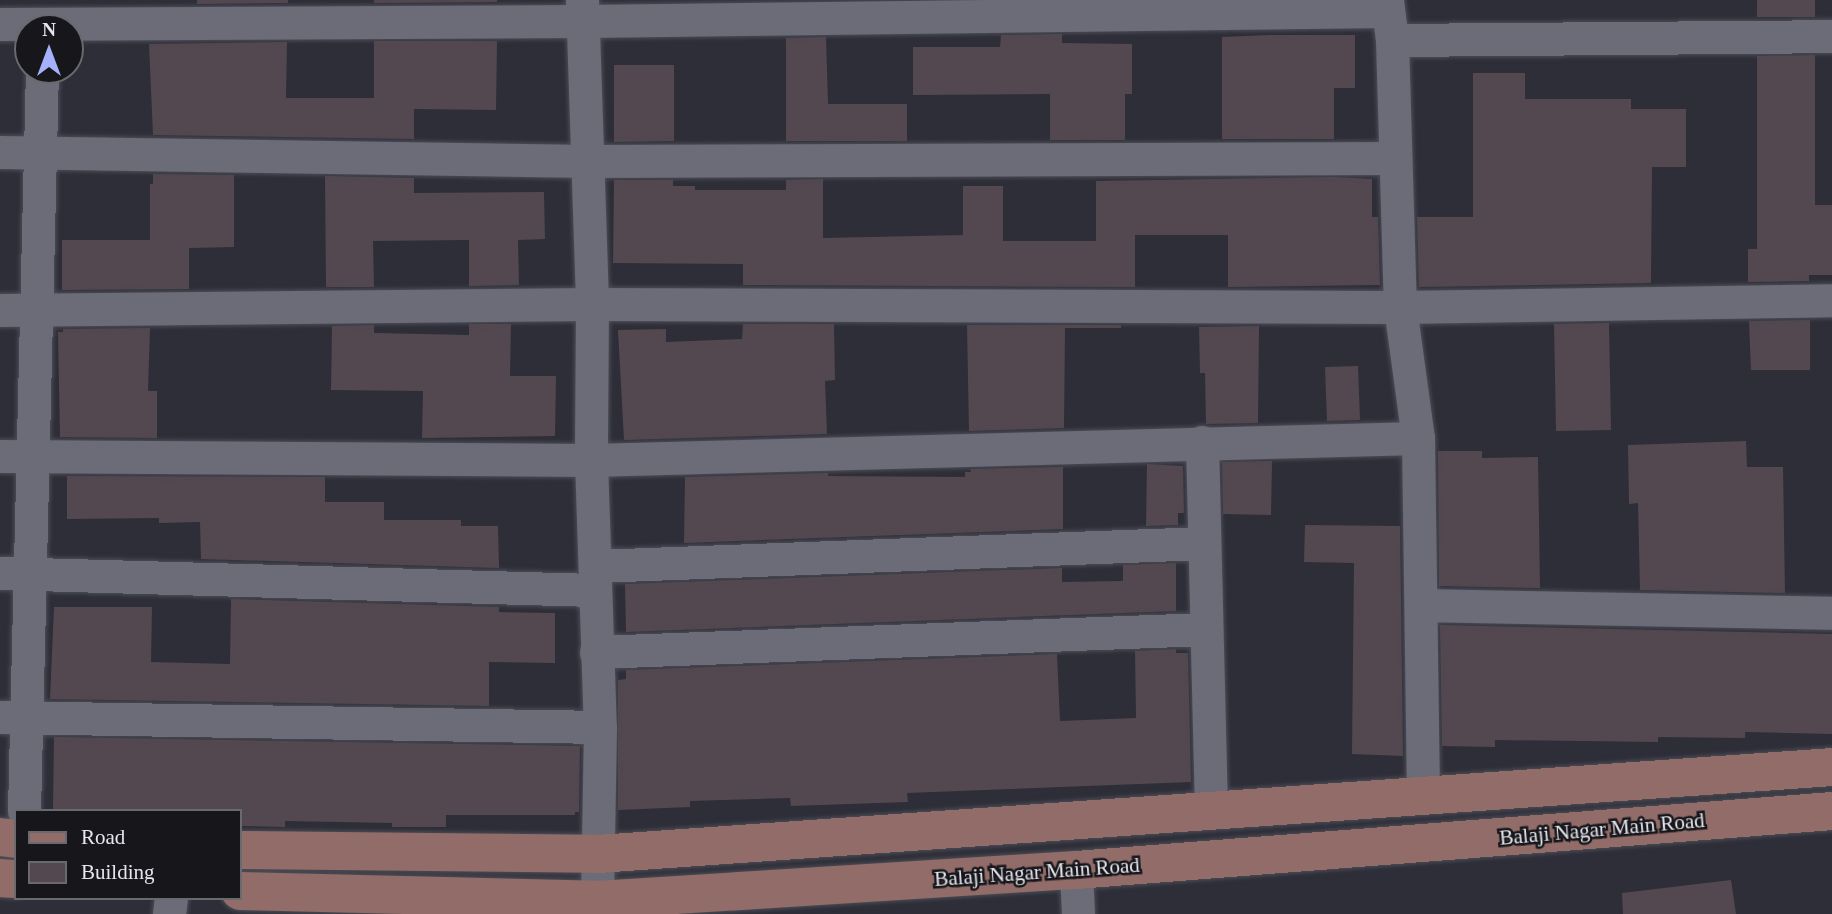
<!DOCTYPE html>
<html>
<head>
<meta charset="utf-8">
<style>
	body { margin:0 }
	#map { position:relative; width:1832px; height:914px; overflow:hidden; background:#2d2e38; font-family:"Times New Roman",serif }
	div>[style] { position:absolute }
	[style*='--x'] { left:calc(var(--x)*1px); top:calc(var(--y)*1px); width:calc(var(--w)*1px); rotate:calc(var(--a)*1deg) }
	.building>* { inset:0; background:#534850 }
	.roads { filter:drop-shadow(0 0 2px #4c4c55) drop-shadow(0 0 2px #4c4c55) }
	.street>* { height:33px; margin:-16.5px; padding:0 16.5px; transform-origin:16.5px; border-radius:16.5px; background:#6c6c78 }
	.secondary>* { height:38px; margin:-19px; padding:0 19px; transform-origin:19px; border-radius:19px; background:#926c68 }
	span { translate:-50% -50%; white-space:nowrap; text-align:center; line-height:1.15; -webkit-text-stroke:5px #16161b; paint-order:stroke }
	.street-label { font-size:21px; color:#e6e7ee }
	.legend { position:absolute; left:14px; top:809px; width:228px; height:91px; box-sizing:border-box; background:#16161b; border:2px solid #696a6f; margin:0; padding:9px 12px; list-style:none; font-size:21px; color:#e6e7ee }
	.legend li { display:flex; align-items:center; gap:14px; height:35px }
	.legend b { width:35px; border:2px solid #696a6f }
	.north { position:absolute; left:14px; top:14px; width:70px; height:70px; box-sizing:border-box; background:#16161b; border:2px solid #696a6f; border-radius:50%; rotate:0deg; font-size:19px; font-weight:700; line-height:28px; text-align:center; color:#e6e7ee }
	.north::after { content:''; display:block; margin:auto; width:24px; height:32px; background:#a6b1fc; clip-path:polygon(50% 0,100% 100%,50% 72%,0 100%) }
</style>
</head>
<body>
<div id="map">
	<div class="building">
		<i style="clip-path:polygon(197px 0,288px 0,288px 3px,197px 4px)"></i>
		<i style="clip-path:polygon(374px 0,497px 0,497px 2px,374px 3px)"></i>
		<i style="clip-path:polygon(1757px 0,1815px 0,1815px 17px,1757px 17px)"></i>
		<i style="clip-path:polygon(1062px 34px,1062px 43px,1132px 44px,1132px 94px,1125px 94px,1125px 140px,1050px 140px,1050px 94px,913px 95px,913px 47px,1000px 47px,1001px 35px)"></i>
		<i style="clip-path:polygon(1270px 35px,1355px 35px,1355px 88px,1334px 88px,1334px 139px,1222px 139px,1222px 37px)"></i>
		<i style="clip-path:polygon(826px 37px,828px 104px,907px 104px,907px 141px,786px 141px,786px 38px)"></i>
		<i style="clip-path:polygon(374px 41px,497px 41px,496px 110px,414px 109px,414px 139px,153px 135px,149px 44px,287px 42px,286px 98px,374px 98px)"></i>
		<i style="clip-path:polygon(1815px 55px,1815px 205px,1832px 205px,1832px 275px,1809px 275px,1809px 281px,1748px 282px,1748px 249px,1757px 249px,1757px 56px)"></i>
		<i style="clip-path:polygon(614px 65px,674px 65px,674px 141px,614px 142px)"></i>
		<i style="clip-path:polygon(1473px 73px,1525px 73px,1525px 99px,1631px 99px,1631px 109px,1686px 109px,1686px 167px,1652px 167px,1651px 283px,1419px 287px,1417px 217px,1473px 217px)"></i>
		<i style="clip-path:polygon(153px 174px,234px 175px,234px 247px,189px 248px,189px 289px,62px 290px,62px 240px,150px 240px,150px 184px,153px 184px)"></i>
		<i style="clip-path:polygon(325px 176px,414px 178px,414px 193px,544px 192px,545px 239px,518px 240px,519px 285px,469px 286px,469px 240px,373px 241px,374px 287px,326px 287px)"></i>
		<i style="clip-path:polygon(1334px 177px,1372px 179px,1372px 217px,1378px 217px,1380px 285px,1228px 287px,1228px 235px,1135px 235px,1135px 287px,743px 285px,743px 264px,613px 263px,614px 180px,673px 180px,673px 186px,695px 186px,695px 190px,786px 190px,786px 180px,823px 179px,823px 238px,963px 235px,963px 186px,1003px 186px,1003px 241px,1096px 241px,1096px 181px)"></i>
		<i style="clip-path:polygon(1810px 320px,1810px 370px,1751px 370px,1749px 321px)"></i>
		<i style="clip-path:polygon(1609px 323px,1611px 430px,1556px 431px,1554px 324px)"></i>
		<i style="clip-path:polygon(469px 324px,511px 324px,510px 376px,556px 376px,555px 436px,422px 438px,423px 391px,331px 390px,332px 326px,374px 325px,374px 333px,469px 335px)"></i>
		<i style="clip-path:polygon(743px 324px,834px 324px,835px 380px,825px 381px,827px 434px,624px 440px,618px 330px,666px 329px,666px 342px,742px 339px)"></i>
		<i style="clip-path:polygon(967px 325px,1121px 325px,1121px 328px,1065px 328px,1064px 428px,969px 431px)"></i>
		<i style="clip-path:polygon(1259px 326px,1258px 423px,1206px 424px,1205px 373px,1200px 373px,1199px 327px)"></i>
		<i style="clip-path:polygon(150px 328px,148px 391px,157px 391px,157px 438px,60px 437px,58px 332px,63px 332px,63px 329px)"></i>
		<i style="clip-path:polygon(1358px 366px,1360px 420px,1327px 421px,1325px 367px)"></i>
		<i style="clip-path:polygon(1746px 441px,1747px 467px,1783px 467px,1785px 593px,1640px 590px,1638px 503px,1629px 504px,1628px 445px)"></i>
		<i style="clip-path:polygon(1438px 451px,1482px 451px,1482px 458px,1538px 457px,1540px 588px,1439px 586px)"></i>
		<i style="clip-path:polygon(1272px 461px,1271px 515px,1223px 514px,1222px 462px)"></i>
		<i style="clip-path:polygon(1147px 464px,1183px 466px,1184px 513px,1178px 513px,1178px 525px,1146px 526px)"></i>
		<i style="clip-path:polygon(1063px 467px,1063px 529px,684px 543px,685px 477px,828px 473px,828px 476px,965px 477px,965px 472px,971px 472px,970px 469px)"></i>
		<i style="clip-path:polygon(67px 476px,325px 477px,325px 502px,384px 502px,384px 520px,461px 520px,461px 526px,498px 526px,499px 568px,201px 559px,200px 522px,159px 523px,159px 518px,67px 519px)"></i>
		<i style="clip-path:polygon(1305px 525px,1400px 526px,1403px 756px,1352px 754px,1354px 563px,1304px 562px)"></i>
		<i style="clip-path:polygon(1176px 563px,1176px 611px,626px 632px,625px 584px,1062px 568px,1062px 582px,1123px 581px,1123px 565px)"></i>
		<i style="clip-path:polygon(231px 599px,499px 607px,499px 612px,555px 613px,555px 663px,489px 662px,489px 706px,50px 699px,54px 607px,152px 607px,151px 662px,230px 664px)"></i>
		<i style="clip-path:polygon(1440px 625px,1832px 634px,1832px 734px,1745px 732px,1745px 738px,1658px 737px,1658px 742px,1495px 740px,1495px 747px,1442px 746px)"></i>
		<i style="clip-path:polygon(1176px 649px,1176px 653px,1188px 653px,1191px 782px,907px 793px,908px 802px,791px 806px,790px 798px,690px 801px,690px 807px,618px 810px,618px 680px,626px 679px,626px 670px,1057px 654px,1060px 721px,1136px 718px,1135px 651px)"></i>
		<i style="clip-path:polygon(54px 737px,580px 746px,579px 812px,575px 812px,575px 815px,446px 815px,446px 827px,392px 827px,392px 823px,285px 821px,285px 827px,242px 826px,242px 811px,53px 811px)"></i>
		<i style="clip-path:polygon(1731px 880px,1736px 914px,1623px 914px,1622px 893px)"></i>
	</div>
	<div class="roads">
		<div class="street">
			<i style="--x:582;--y:0;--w:304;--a:88.1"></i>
			<i style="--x:592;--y:304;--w:156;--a:90.4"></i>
			<i style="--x:591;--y:460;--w:267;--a:88.1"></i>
			<i style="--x:600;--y:727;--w:173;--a:91"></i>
			<i style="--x:1387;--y:0;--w:40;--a:82.9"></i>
			<i style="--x:1392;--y:40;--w:267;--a:88.3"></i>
			<i style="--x:1400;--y:307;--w:132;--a:82.2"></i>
			<i style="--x:1418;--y:438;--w:358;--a:89.2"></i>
			<i style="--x:0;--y:24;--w:583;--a:-0.29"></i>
			<i style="--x:583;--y:21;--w:804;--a:-0.71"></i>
			<i style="--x:1392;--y:40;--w:440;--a:-0.5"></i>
			<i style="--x:0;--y:152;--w:588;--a:0.88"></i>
			<i style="--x:588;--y:161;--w:806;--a:-0.21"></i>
			<i style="--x:0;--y:310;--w:592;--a:-0.58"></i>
			<i style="--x:592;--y:304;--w:808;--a:0.21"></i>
			<i style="--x:1400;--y:307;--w:432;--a:-0.9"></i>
			<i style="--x:1202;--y:442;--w:369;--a:88.6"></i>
			<i style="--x:0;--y:456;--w:591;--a:0.39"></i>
			<i style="--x:591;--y:460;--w:827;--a:-1.52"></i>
			<i style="--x:595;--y:566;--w:609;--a:-2.16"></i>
			<i style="--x:0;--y:573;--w:595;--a:1.64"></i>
			<i style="--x:1421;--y:605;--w:411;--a:1.1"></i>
			<i style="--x:596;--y:652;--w:610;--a:-2.16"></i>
			<i style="--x:0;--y:717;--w:600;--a:0.95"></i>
			<i style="--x:24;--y:811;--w:741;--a:-88.61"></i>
			<i style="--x:1076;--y:870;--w:44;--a:87.4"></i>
			<i style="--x:169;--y:914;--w:16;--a:-83"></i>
		</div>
		<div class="secondary">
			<i style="--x:0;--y:837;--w:16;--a:7"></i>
			<i style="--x:240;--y:850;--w:358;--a:0.6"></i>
			<i style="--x:598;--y:854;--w:1237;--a:-4.03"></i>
			<i style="--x:0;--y:878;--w:16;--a:4"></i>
			<i style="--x:240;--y:891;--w:357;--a:1.4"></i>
			<i style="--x:597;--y:900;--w:480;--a:-3.6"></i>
			<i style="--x:1076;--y:870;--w:758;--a:-4.46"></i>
		</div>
	</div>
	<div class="street-label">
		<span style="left:1602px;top:829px;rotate:-5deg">Balaji Nagar Main Road</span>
		<span style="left:1037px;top:872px;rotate:-4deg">Balaji Nagar Main Road</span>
	</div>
	<ul class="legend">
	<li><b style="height:9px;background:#926c68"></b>Road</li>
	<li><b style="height:19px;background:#534850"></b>Building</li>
	</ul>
	<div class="north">N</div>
</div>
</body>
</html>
